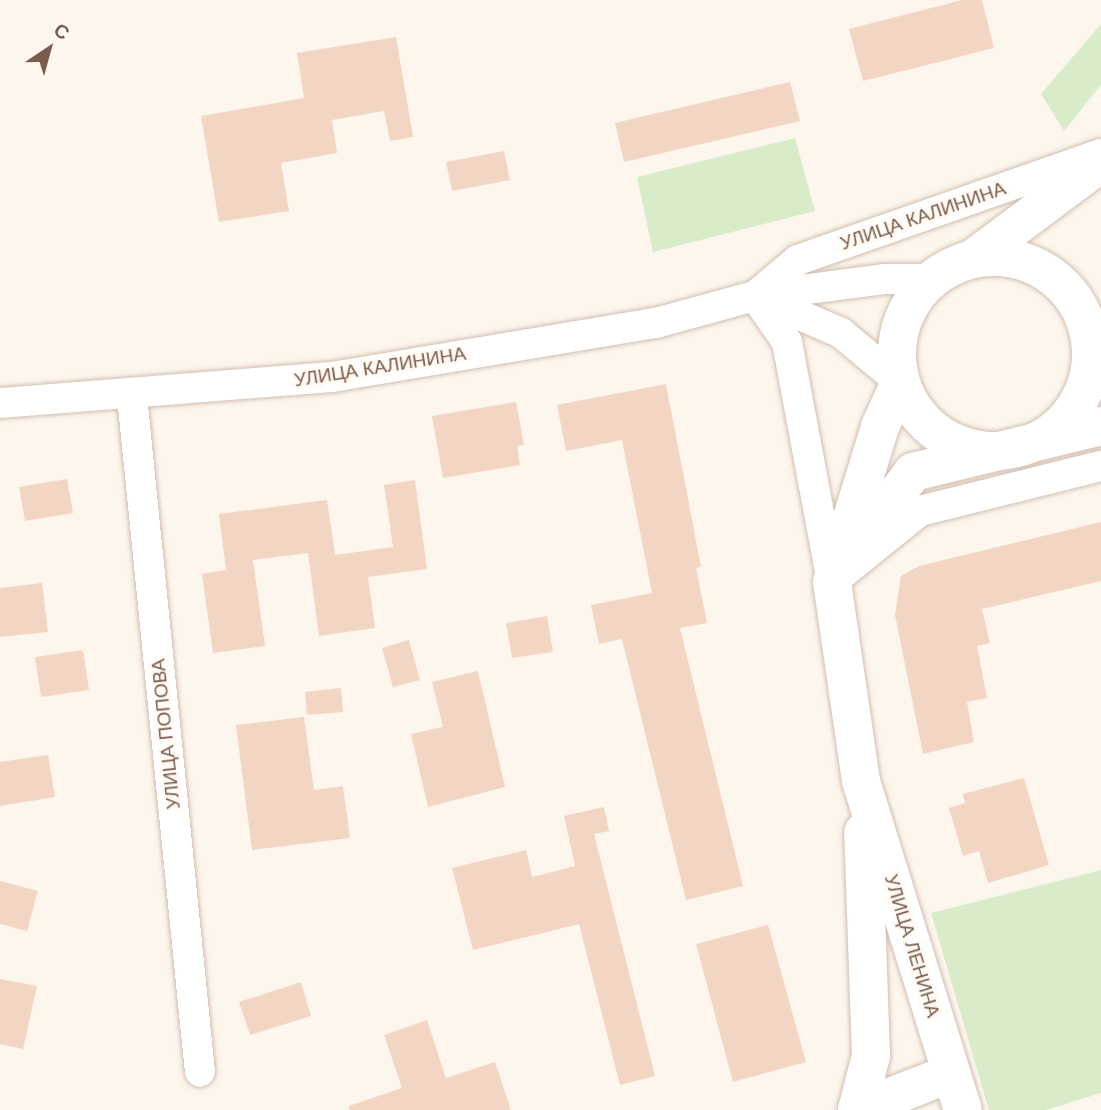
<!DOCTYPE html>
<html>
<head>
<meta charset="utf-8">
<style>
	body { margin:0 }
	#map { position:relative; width:1101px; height:1110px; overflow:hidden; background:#fdf6ec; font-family:Arial,sans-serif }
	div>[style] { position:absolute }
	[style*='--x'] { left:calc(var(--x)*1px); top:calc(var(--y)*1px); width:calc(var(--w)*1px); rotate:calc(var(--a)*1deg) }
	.green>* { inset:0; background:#d8ecc9 }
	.building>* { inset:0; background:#f3d5c3 }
	.roads { filter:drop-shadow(0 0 2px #d1beb0) drop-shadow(0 0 2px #d1beb0) }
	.street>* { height:30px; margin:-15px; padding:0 15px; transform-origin:15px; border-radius:15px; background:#fff }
	.secondary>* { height:38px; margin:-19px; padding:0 19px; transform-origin:19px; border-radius:19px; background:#fff }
	.secondary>.ring { margin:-19px; padding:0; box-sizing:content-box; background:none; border:38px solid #fff; border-radius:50% }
	span { translate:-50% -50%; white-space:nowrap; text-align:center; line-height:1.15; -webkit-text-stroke:6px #fffaf3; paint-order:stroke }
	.street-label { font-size:19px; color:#7a5c4d }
	.north { position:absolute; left:14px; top:14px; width:70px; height:70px; -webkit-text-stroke:5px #fffaf3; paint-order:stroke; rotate:36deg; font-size:19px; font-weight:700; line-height:28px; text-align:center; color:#7a5c4d }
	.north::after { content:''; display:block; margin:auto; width:24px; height:32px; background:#7a5c4d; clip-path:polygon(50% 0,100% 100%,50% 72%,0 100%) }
</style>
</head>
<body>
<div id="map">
	<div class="green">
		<i style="clip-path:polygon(1101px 24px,1101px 85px,1064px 131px,1041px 94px)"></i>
		<i style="clip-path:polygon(795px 138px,815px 211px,653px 252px,637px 177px)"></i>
		<i style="clip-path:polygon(1101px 870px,1101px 1093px,1046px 1110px,989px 1110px,931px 913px)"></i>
	</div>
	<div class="building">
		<i style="clip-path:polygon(962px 0,982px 0,994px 48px,863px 81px,849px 29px)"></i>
		<i style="clip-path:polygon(396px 37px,413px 137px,390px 141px,384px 111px,332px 120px,337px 153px,281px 163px,289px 211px,219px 222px,201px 116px,304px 98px,297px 53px)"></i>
		<i style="clip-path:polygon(790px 82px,800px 121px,624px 162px,615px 123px)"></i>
		<i style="clip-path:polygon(504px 151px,510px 180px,452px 191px,446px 162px)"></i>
		<i style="clip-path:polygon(666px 384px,701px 567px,696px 568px,707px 623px,680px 628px,743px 886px,686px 900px,622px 639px,599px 644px,591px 605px,652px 593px,622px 440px,566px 451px,557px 405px)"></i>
		<i style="clip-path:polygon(516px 402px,524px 445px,517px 446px,520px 465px,443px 478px,432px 416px)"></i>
		<i style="clip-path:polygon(67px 479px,73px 513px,25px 521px,19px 487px)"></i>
		<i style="clip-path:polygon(415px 480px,427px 569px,368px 577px,375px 628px,319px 636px,308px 553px,253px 560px,265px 646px,213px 653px,202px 574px,226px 570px,219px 514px,327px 500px,335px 555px,393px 547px,384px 485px)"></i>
		<i style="clip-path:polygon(1101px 522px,1101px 581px,982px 609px,990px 643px,977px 646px,987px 698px,967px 702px,974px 742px,923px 754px,895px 615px,901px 576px,919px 566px)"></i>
		<i style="clip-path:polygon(42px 583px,48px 632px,0 637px,0 588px)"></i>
		<i style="clip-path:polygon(547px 616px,553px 652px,512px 658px,506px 623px)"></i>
		<i style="clip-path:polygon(409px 640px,420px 680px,393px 687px,382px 648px)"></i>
		<i style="clip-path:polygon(83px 650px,89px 690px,41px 697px,35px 657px)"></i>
		<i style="clip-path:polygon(478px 671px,505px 787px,428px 807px,411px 734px,443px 727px,432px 682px)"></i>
		<i style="clip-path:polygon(341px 688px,343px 712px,307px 715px,305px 692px)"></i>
		<i style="clip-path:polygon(304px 717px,314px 790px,343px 786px,350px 838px,252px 850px,236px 725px)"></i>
		<i style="clip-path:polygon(48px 755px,55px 797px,0 806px,0 762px)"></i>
		<i style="clip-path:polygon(1024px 778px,1049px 865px,988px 883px,979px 851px,963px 856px,949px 808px,965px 803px,963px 794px)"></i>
		<i style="clip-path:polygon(604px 807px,609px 831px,594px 834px,655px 1076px,620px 1085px,579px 924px,473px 950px,452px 868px,526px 850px,532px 877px,575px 866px,564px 816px)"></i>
		<i style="clip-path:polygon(0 881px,38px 891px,27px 931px,0 924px)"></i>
		<i style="clip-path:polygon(768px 925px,806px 1062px,733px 1082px,696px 944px)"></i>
		<i style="clip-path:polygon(0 979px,37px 986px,23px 1049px,0 1044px)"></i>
		<i style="clip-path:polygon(301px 982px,311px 1016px,250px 1035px,239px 1002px)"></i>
		<i style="clip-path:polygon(427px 1020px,446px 1078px,495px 1062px,511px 1110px,349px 1110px,349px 1106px,402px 1088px,384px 1035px)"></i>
	</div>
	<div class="roads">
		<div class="street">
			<i style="--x:755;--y:296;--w:56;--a:55.2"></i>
			<i style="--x:787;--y:342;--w:244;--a:79.4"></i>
			<i style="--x:832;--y:582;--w:113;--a:-38.9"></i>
			<i style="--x:920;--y:511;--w:187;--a:-14"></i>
			<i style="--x:755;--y:296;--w:56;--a:-39.9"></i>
			<i style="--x:798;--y:260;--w:321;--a:-19.3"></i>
			<i style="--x:756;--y:296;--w:93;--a:23.5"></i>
			<i style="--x:841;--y:333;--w:77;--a:39.7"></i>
			<i style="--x:132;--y:396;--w:679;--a:84.26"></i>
			<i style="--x:0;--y:403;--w:333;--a:-4.5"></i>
			<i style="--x:332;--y:377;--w:328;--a:-9.5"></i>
			<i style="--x:656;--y:323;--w:103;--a:-15.3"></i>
			<i style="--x:755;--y:296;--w:130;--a:-7.5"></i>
			<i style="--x:884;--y:279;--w:47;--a:0"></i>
		</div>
		<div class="secondary">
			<i class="ring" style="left:897px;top:257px;width:156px;height:156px"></i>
			<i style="--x:974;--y:258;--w:159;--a:-36.8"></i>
			<i style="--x:900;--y:382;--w:49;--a:114"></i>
			<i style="--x:880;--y:427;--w:162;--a:107.2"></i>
			<i style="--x:832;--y:582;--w:201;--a:81.7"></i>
			<i style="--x:861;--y:781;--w:344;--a:72.8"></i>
			<i style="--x:853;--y:552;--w:100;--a:-53.1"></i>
			<i style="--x:913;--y:472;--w:194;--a:-13.7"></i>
			<i style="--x:857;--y:1110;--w:56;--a:-75.5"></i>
			<i style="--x:871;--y:1056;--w:224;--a:-92"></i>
			<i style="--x:857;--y:1110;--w:99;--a:-21.4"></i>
		</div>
	</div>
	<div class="street-label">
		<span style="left:923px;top:216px;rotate:-19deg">УЛИЦА КАЛИНИНА</span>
		<span style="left:380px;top:367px;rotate:-9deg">УЛИЦА КАЛИНИНА</span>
		<span style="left:166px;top:734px;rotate:-96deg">УЛИЦА ПОПОВА</span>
		<span style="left:912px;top:946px;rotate:73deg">УЛИЦА ЛЕНИНА</span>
	</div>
	<div class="north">С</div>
</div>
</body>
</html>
